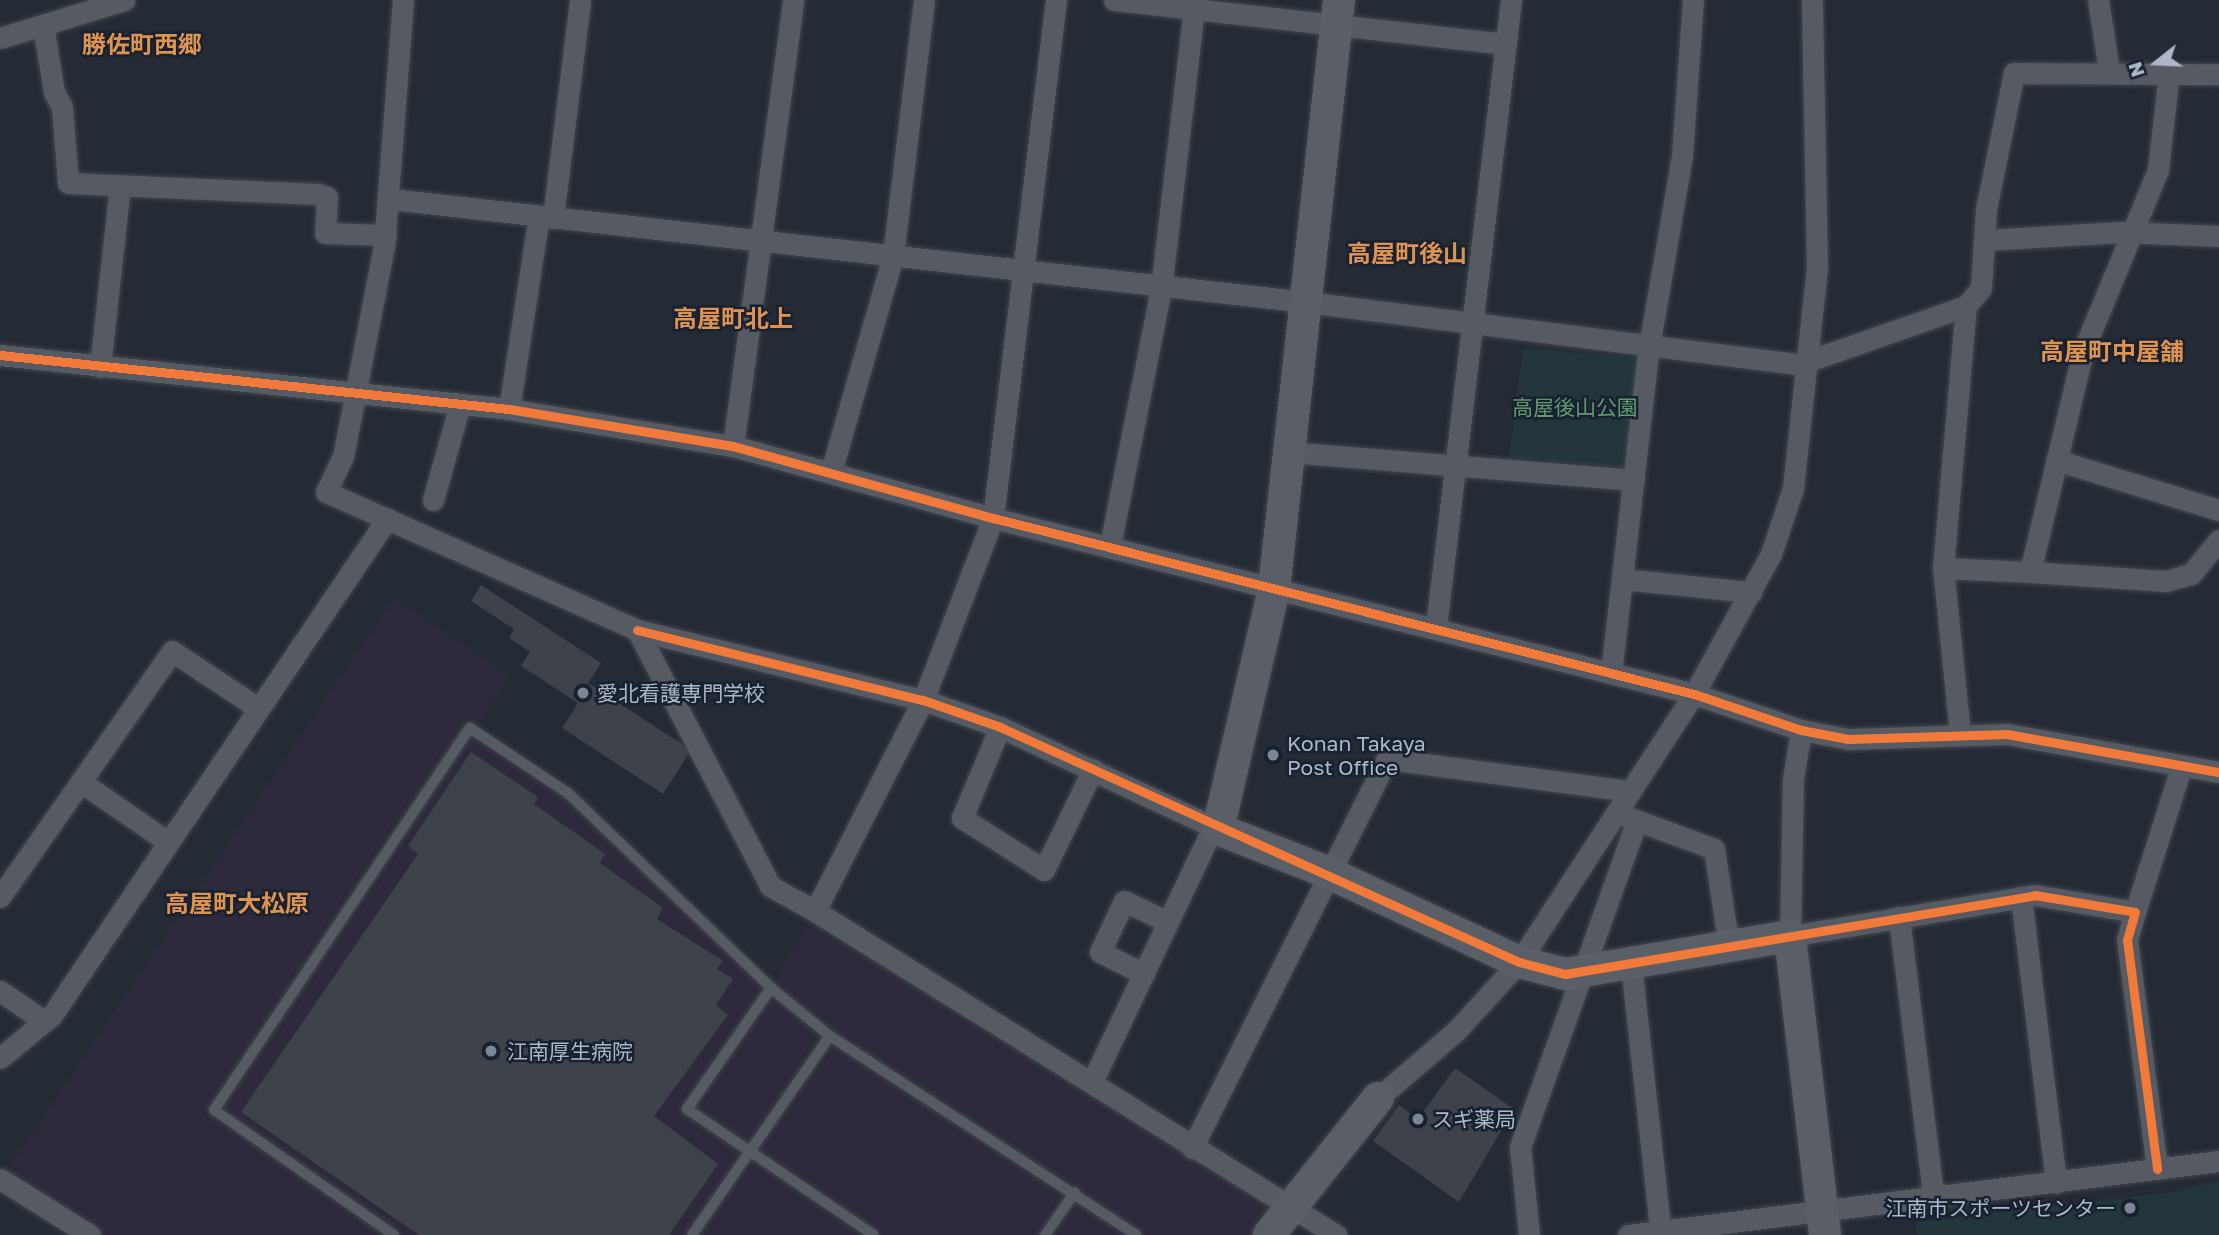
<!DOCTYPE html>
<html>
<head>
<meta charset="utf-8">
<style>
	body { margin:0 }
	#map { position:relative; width:2219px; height:1235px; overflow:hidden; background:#252b35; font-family:"Golos Text","Noto Sans JP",sans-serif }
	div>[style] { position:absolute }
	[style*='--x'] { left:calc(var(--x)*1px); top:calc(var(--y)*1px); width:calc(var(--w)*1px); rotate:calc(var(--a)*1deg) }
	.medical>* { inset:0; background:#2d2b3b }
	.green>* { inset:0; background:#22363b }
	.building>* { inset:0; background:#3d424b }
	.roads { filter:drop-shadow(0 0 2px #41464d) drop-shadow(0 0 2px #41464d) }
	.lane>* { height:10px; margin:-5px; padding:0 5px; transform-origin:5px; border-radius:5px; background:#555a63 }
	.street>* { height:21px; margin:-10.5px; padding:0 10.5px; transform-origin:10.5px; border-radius:10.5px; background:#555a63 }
	.secondary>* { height:32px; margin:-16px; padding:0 16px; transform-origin:16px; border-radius:16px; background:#595e67 }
	.cycleway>* { height:9px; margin:-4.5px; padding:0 4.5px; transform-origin:4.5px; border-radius:4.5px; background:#f17a3a }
	.dots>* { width:19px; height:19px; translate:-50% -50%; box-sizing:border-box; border:4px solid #182130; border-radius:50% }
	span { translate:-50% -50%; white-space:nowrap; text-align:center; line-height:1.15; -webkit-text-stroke:5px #182130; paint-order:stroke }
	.park-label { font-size:21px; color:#629b71 }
	.poi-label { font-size:21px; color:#adb7c8 }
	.left { translate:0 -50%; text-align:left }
	.right { translate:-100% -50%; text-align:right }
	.quarter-label { font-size:24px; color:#df9351; font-weight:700 }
	.north { position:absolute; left:2121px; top:28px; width:70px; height:70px; -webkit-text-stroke:5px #182130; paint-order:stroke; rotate:252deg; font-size:19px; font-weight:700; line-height:28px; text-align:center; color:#adb7c8 }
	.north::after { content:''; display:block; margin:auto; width:24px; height:32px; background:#adb7c8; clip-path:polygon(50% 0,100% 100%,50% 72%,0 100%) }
</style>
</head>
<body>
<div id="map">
	<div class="medical">
		<i style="clip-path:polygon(394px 598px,509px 675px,476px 731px,568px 793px,771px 987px,815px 911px,1290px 1206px,1270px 1235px,90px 1235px,1px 1180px)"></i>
	</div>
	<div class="green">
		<i style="clip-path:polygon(1523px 348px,1641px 358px,1625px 467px,1509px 457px)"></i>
		<i style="clip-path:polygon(2219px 1181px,2219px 1235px,1917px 1235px,1916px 1222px,2166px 1193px)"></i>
	</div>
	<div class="building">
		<i style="clip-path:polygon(481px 585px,601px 663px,588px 683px,691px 750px,663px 794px,562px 728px,578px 703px,521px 666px,530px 652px,509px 638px,514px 629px,471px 601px)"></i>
		<i style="clip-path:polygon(471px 752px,538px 797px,534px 804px,605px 854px,600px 863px,663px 908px,657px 919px,723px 961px,717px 969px,733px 979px,716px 1005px,728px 1015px,654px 1116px,718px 1164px,669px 1235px,419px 1235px,241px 1112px,418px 854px,408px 846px)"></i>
		<i style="clip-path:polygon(1455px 1068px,1514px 1109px,1459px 1202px,1373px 1141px,1399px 1105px,1418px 1119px)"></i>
	</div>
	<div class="roads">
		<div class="lane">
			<i style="--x:771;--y:988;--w:147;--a:124.8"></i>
			<i style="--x:687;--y:1109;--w:225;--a:34"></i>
			<i style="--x:394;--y:1235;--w:219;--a:-145.2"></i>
			<i style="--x:214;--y:1110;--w:460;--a:-56.2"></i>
			<i style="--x:470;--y:728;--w:118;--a:33.6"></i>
			<i style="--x:568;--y:793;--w:281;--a:43.8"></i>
			<i style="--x:771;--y:988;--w:76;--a:39.1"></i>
			<i style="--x:830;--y:1036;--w:365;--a:33"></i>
			<i style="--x:692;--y:1235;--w:242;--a:-55.3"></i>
			<i style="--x:1045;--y:1235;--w:52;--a:-55.1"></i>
		</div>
		<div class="street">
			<i style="--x:403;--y:0;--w:247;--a:94.4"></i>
			<i style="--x:384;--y:246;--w:214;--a:101"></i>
			<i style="--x:343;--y:456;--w:40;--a:115"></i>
			<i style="--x:326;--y:492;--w:340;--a:23.9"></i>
			<i style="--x:637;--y:630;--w:288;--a:62.5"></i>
			<i style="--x:770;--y:886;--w:51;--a:29.1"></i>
			<i style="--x:1056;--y:0;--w:522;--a:96.93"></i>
			<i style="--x:993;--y:518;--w:195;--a:111"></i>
			<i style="--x:923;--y:700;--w:237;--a:117.1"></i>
			<i style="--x:815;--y:911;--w:614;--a:31.88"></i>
			<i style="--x:1114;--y:0;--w:393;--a:6.4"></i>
			<i style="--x:2098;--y:0;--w:71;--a:81.1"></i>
			<i style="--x:43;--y:25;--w:68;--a:80.7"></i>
			<i style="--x:54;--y:92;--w:17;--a:62"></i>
			<i style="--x:62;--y:107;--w:76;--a:85.5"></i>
			<i style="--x:68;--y:183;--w:250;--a:2.5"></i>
			<i style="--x:318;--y:194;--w:9;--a:18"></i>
			<i style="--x:327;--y:197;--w:36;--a:93"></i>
			<i style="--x:325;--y:233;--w:61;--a:1.9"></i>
			<i style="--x:0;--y:38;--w:130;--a:-17"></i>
			<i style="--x:2169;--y:72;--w:99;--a:96.4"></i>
			<i style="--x:2158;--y:170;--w:196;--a:112.5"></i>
			<i style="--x:2083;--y:351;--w:227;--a:103.5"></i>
			<i style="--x:2030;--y:572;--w:136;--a:3.8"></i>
			<i style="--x:2166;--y:581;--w:26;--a:-16"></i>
			<i style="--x:2191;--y:574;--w:44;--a:-50.5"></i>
			<i style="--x:391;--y:199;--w:921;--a:6.42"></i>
			<i style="--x:1306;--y:302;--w:503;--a:7.2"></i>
			<i style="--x:553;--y:218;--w:220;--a:-82.9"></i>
			<i style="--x:1985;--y:240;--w:136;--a:-3.4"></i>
			<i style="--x:2121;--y:232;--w:98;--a:2.3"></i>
			<i style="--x:0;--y:355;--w:512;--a:6.06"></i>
			<i style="--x:509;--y:409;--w:227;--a:9.4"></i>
			<i style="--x:733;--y:446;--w:270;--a:15.5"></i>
			<i style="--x:993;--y:518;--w:723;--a:14.09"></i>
			<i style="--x:1694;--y:694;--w:113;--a:18.6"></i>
			<i style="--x:1801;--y:730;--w:48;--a:10.8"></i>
			<i style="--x:1848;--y:739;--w:159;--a:-1.8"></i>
			<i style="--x:2007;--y:734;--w:215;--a:10.2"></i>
			<i style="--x:1805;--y:362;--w:170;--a:-19.2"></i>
			<i style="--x:100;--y:367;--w:183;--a:-83.7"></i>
			<i style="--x:509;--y:409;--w:195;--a:-81.2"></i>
			<i style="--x:733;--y:446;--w:450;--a:-82.3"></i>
			<i style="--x:1288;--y:452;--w:347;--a:4.6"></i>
			<i style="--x:2056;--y:460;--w:170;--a:17.1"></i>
			<i style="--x:831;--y:472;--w:225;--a:-74"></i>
			<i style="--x:893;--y:256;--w:258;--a:-83.1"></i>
			<i style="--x:433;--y:500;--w:100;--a:-74.3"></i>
			<i style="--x:1110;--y:546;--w:262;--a:-78.8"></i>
			<i style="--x:1161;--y:289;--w:291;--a:-83.3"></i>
			<i style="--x:1943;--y:568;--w:87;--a:2.6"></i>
			<i style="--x:1622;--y:579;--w:130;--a:5.8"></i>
			<i style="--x:1436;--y:627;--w:631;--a:-83.18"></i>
			<i style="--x:637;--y:630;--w:294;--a:13.8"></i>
			<i style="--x:923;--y:700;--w:82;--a:19.3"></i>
			<i style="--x:1000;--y:727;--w:241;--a:25.1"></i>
			<i style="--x:1611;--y:673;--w:328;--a:-83.4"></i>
			<i style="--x:1649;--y:347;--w:194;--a:-80.2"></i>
			<i style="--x:1682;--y:156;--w:156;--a:-86"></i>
			<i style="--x:1000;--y:727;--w:99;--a:112.7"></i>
			<i style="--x:962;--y:818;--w:97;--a:32.4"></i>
			<i style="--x:1044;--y:870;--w:112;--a:-64.1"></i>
			<i style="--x:1801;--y:730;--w:50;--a:99.3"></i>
			<i style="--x:1793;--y:779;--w:157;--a:91.1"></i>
			<i style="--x:1790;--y:936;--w:248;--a:-9.5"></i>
			<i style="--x:2035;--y:895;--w:101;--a:9.6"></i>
			<i style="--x:2135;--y:912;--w:29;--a:106"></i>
			<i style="--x:2127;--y:940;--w:231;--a:82.5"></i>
			<i style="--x:1960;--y:734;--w:167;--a:-95.8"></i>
			<i style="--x:1943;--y:568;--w:263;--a:-85"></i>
			<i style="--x:1966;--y:306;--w:23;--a:-50"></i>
			<i style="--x:1981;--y:288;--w:79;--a:-86.4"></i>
			<i style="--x:1986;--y:209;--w:139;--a:-78.4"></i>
			<i style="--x:2014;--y:73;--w:205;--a:0.3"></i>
			<i style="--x:81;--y:782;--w:106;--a:34.6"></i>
			<i style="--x:1625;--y:816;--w:95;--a:20.3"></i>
			<i style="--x:1714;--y:849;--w:99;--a:81.3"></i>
			<i style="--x:0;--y:897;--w:300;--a:-55"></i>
			<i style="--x:172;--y:651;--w:103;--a:33.5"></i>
			<i style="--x:2021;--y:897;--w:288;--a:83"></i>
			<i style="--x:2135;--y:912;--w:151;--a:-72.3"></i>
			<i style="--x:1899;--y:917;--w:279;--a:83"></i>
			<i style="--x:1631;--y:964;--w:273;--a:83.7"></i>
			<i style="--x:1144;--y:974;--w:49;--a:-153.4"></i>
			<i style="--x:1100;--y:952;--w:56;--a:-64.8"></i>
			<i style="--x:1124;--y:901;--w:49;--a:25.5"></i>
			<i style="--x:0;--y:991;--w:53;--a:34.3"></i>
			<i style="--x:0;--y:1058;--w:67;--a:-39.6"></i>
			<i style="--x:52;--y:1015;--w:599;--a:-55.96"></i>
			<i style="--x:1092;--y:1082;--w:282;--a:-64.6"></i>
			<i style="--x:1378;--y:1098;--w:103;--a:-40.7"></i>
			<i style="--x:1456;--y:1031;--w:93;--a:-47.6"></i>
			<i style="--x:1519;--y:962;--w:320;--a:-56.9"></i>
			<i style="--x:1694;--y:694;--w:160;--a:-61.2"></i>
			<i style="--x:1771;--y:554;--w:70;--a:-71.6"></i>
			<i style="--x:1793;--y:488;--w:221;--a:-83.8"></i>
			<i style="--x:1817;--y:268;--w:268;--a:-91.1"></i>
			<i style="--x:1192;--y:1148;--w:435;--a:-63.4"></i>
			<i style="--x:1387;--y:759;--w:245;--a:7.5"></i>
			<i style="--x:0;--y:1179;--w:106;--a:31.9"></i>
			<i style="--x:1529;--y:1235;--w:88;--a:-95.8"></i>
			<i style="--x:1520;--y:1147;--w:346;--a:-70.3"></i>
			<i style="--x:1628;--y:1235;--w:596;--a:-7.14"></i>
		</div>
		<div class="secondary">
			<i style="--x:1339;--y:0;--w:593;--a:96.3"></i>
			<i style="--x:1274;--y:589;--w:246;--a:103.1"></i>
			<i style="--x:1218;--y:829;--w:119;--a:21.6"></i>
			<i style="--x:1329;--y:873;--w:210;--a:25.1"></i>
			<i style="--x:1519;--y:962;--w:48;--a:14.6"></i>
			<i style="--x:1565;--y:974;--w:228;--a:-9.6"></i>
			<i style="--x:1790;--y:936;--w:301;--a:83.3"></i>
			<i style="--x:1269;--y:1235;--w:175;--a:-51.5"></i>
		</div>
	</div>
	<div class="cycleway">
		<i style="--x:0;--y:355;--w:512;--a:6.06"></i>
		<i style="--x:509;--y:409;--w:227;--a:9.4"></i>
		<i style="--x:733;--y:446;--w:270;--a:15.5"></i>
		<i style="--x:993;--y:518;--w:723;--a:14.09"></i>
		<i style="--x:1694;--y:694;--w:113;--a:18.6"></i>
		<i style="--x:1801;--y:730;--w:48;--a:10.8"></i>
		<i style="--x:1848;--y:739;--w:159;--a:-1.8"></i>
		<i style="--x:2007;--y:734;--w:215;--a:10.2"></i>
		<i style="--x:637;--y:630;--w:294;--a:13.8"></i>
		<i style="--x:923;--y:700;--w:82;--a:19.3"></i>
		<i style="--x:1000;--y:727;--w:570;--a:24.36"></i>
		<i style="--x:1519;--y:962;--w:48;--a:14.6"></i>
		<i style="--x:1565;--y:974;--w:477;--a:-9.5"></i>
		<i style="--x:2035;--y:895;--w:101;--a:9.6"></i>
		<i style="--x:2135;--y:912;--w:29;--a:106"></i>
		<i style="--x:2127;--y:940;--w:231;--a:82.5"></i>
	</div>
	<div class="dots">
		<i style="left:583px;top:693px;background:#7d8695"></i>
		<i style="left:1273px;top:755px;background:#7d8695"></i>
		<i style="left:491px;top:1051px;background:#7d8695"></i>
		<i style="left:1418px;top:1119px;background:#7d8695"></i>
		<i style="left:2130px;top:1208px;background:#7d8695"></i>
	</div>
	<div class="park-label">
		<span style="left:1575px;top:407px">高屋後山公園</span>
	</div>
	<div class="poi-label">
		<span class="left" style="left:597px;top:693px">愛北看護専門学校</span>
		<span class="left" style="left:1287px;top:755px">Konan Takaya<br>Post Office</span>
		<span class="left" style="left:507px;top:1051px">江南厚生病院</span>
		<span class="left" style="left:1432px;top:1119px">スギ薬局</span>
		<span class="right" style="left:2116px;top:1208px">江南市スポーツセンター</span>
	</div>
	<div class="quarter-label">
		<span style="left:142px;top:44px">勝佐町西郷</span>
		<span style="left:1407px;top:253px">高屋町後山</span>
		<span style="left:733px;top:318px">高屋町北上</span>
		<span style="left:2112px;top:351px">高屋町中屋舗</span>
		<span style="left:237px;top:903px">高屋町大松原</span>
	</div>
	<div class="north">N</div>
</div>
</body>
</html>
